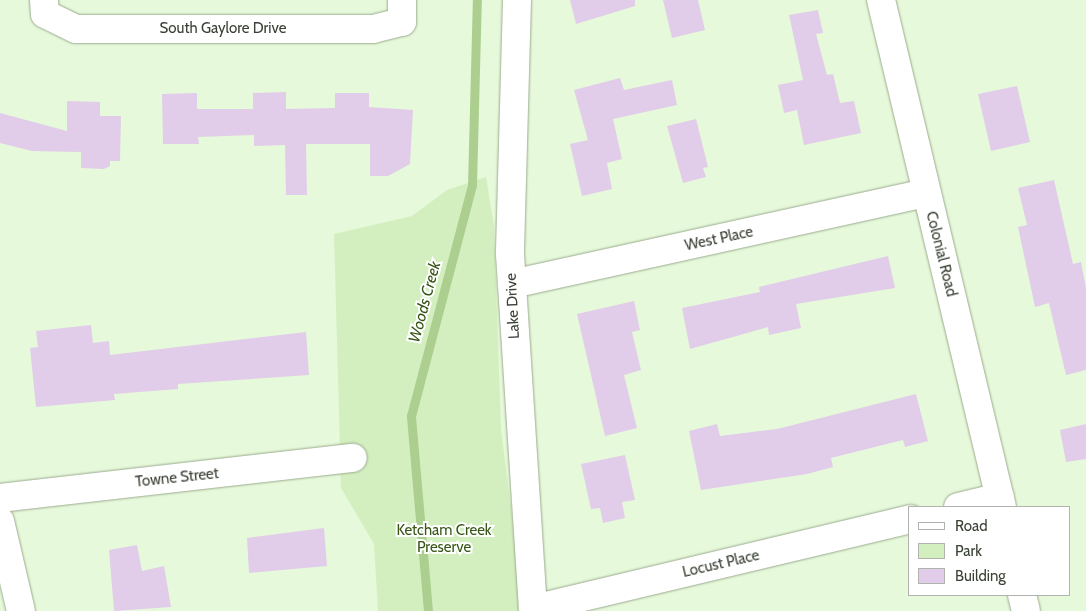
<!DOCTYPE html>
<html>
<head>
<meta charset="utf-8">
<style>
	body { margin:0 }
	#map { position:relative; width:1086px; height:611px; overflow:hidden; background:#e7f9db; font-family:Cabin,sans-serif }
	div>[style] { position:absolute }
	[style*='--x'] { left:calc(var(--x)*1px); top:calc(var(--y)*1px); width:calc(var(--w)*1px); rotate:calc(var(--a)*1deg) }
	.green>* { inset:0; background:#d4efbf }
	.stream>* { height:9px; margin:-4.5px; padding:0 4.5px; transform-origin:4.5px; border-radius:4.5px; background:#accf90 }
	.building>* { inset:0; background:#e1cde9 }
	.roads { filter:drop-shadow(0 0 1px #9bab8f) drop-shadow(0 0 1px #9bab8f) }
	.street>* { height:28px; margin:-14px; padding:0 14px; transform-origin:14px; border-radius:14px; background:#fff }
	span { translate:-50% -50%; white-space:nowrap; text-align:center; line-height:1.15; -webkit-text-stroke:4px #fff; paint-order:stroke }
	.street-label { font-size:15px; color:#394034 }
	.park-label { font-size:15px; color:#385717 }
	.water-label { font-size:16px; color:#355413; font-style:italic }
	.legend { position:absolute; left:908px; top:506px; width:162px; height:90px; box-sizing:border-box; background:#fff; border:1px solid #b0b3ae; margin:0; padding:6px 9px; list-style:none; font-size:15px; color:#394034 }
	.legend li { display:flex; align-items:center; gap:10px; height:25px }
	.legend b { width:25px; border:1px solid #b0b3ae }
</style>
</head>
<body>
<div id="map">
	<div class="green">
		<i style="clip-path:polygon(486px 177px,494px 226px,501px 429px,524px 611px,378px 611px,374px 544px,341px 488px,334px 234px,412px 216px,447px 190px)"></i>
	</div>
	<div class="stream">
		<i style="--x:428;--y:611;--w:196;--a:-95"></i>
		<i style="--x:411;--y:416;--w:239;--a:-75.2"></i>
		<i style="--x:472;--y:185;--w:185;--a:-88.5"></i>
	</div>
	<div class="building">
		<i style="clip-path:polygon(570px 0,635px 0,635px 6px,576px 24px)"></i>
		<i style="clip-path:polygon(663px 0,698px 0,705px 30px,672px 38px)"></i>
		<i style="clip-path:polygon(818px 10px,823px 33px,816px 34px,827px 75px,833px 74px,840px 103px,854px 101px,861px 133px,804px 145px,797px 110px,784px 113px,778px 85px,803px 80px,789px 15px)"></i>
		<i style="clip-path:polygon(620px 78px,624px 90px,672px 80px,677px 105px,613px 119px,622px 159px,607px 163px,612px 189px,582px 196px,570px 144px,588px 140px,574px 90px)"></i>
		<i style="clip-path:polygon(1017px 86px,1030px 142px,991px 151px,978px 94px)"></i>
		<i style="clip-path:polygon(286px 92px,286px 109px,335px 108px,335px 93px,369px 93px,369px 107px,413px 110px,410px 164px,388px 176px,370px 176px,370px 144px,306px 144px,307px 195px,286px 195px,285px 145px,254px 146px,254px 135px,198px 137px,199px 144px,163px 144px,162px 94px,197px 93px,197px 109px,253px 109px,253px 93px)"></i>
		<i style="clip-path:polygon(67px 101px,100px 102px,100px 116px,121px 116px,120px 161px,110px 161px,110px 166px,104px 169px,81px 168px,81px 152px,32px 151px,0 143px,0 113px,67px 131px)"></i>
		<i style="clip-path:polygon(696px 119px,708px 167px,703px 168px,706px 177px,683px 183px,667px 126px)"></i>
		<i style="clip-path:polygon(1054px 180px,1073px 264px,1081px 262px,1086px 288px,1086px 370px,1066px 375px,1049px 303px,1035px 307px,1018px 227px,1027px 225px,1018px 188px)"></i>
		<i style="clip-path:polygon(888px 256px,895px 288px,796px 304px,801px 328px,769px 335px,768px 327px,690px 349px,682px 308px,760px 292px,759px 287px)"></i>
		<i style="clip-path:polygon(634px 301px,640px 330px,632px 332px,641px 370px,624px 375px,637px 428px,605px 436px,577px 314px)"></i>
		<i style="clip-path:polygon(91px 325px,93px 343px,109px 341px,110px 355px,306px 332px,309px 375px,178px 384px,178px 389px,114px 394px,115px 400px,36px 407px,30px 348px,38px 347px,36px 331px)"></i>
		<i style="clip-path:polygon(916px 394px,928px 441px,905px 447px,903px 440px,831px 458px,833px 467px,807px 474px,701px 490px,689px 431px,717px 424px,720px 436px,777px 429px)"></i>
		<i style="clip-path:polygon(1086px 424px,1086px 459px,1066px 462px,1060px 430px)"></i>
		<i style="clip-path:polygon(625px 455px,635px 500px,622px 502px,625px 518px,603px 523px,600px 508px,591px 509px,581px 464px)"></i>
		<i style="clip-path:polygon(324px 528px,327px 566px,249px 573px,247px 538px)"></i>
		<i style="clip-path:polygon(137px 545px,142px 571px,164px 566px,171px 607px,114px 611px,109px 550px)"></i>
	</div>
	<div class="roads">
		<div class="street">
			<i style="--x:44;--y:0;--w:14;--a:86"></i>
			<i style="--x:45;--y:14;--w:34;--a:26"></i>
			<i style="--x:76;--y:29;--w:297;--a:0"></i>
			<i style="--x:373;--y:29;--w:30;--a:-14"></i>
			<i style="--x:402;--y:22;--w:22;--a:-90"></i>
			<i style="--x:517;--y:0;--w:254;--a:91.6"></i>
			<i style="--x:510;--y:254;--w:358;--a:86.3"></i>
			<i style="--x:881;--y:0;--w:521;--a:76.58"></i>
			<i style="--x:512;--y:284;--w:424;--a:-12.4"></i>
			<i style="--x:0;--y:498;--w:355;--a:-6.5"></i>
			<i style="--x:958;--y:507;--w:43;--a:-13.4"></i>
			<i style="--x:0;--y:521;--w:92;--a:76.9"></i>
			<i style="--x:1022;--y:595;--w:16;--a:76"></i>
			<i style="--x:533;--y:609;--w:388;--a:-13.4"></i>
		</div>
	</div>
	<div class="street-label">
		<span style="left:223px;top:29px">South Gaylore Drive</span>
		<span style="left:719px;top:239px;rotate:-12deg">West Place</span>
		<span style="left:941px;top:254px;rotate:76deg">Colonial Road</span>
		<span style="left:513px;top:306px;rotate:-93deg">Lake Drive</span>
		<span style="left:177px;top:478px;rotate:-6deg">Towne Street</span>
		<span style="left:721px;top:564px;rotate:-13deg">Locust Place</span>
	</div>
	<div class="park-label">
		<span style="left:444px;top:539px">Ketcham Creek<br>Preserve</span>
	</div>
	<div class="water-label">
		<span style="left:425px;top:302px;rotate:-75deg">Woods Creek</span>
	</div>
	<ul class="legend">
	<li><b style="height:6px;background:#fff"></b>Road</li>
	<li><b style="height:14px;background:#d4efbf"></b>Park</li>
	<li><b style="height:14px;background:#e1cde9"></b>Building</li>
	</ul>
</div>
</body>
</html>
